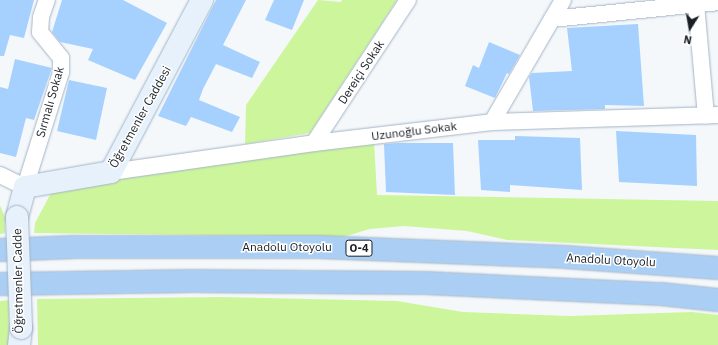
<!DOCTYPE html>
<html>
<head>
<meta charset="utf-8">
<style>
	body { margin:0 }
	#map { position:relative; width:718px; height:345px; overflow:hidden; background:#f4f8fb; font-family:"IBM Plex Sans",sans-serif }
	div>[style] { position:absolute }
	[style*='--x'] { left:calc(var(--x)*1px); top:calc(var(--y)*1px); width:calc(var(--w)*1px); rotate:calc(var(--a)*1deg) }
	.green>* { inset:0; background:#cdf69c }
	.building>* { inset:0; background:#a6d1fe }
	.roads { filter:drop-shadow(0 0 1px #a4b4c6) drop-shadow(0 0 1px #a4b4c6) }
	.street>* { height:16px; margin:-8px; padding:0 8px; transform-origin:8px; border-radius:8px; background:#fff }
	.secondary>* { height:22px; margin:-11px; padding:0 11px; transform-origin:11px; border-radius:11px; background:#e6f1fc }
	.highway>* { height:22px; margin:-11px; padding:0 11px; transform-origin:11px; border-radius:11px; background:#abcff4 }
	.bridges { filter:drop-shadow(0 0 1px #a4b4c6) drop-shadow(0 0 1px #a4b4c6) }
	.secondary-bridge>* { height:22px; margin:-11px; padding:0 11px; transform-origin:11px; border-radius:11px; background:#e6f1fc }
	span { translate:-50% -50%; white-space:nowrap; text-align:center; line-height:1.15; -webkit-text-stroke:3px #fff; paint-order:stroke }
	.shield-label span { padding:1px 3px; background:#fff; border:1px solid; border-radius:3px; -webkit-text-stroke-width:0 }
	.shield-label { font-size:11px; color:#191f25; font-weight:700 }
	.street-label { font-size:12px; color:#191f25 }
	.north { position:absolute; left:670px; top:8px; width:40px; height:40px; -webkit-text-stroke:3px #fff; paint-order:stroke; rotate:191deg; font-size:11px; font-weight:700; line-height:16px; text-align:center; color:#191f25 }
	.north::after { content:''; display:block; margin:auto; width:14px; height:18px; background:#191f25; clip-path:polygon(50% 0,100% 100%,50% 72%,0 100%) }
</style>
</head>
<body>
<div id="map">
	<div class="green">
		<i style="clip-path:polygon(318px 0,341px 2px,342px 0,397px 0,310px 133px,245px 144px,246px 105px)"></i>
		<i style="clip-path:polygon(374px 141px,377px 195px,718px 201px,718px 250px,507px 240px,467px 231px,404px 226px,370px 229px,343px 237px,34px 233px,35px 223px,51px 193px,81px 185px)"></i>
		<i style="clip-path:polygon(0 205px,5px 218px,5px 233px,0 234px)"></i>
		<i style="clip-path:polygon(221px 297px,397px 301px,463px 312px,570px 316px,692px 312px,718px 315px,718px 345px,38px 345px,37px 299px)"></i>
		<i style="clip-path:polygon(10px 300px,9px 345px,0 345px,0 301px)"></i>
	</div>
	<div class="building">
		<i style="clip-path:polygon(0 0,34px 0,24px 38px,10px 35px,4px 56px,0 56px)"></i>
		<i style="clip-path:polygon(62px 0,123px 0,167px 23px,135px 80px,88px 60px,93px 49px,60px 42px,52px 32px)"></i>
		<i style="clip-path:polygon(216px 0,246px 0,223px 45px,260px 62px,252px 78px,216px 64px,203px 89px,199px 100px,240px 117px,232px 132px,191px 117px,186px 126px,158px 116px)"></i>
		<i style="clip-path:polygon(274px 0,304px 0,292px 30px,265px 20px)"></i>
		<i style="clip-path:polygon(638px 24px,644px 106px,605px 105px,605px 109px,533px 111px,529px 77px,532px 73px,572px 71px,567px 28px)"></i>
		<i style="clip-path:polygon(489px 42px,520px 55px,509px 74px,507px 73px,495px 98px,465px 86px,473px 65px,479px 68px)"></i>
		<i style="clip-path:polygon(15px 59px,52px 68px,34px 120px,26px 118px,16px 157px,0 153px,0 87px,8px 89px)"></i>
		<i style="clip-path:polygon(69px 80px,107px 88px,96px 140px,57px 131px)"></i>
		<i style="clip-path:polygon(616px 131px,696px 135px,697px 186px,619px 182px)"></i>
		<i style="clip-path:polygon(515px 136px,580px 138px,582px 190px,510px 185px,510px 192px,481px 190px,478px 140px,515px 140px)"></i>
		<i style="clip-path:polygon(398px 143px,453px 143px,455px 195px,386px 192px,384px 144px)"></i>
	</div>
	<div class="roads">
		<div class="street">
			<i style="--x:696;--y:4;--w:112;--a:84.9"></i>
			<i style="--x:552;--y:19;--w:167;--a:-5.8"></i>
			<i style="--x:492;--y:122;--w:141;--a:-59.8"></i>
			<i style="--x:314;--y:143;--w:171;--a:-56.7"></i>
			<i style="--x:111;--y:172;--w:205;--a:-8.1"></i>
			<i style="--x:314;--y:143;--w:179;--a:-6.7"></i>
			<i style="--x:492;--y:122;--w:226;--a:-1.8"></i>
			<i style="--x:0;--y:175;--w:28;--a:26"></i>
			<i style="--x:25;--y:187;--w:121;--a:-72.6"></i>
			<i style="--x:61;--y:72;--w:14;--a:-90"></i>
			<i style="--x:61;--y:58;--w:33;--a:-129"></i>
			<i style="--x:40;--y:32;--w:15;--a:-86"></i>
			<i style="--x:41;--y:17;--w:18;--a:-71"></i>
		</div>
		<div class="secondary">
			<i style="--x:17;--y:217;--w:31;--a:-75"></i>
			<i style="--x:25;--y:187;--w:87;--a:-9.9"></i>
			<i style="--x:111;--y:172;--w:195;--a:-62.1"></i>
			<i style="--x:19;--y:345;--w:17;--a:-83"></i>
		</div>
		<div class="highway">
			<i style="--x:0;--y:250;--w:75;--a:-2.3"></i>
			<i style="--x:75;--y:247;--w:244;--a:0"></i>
			<i style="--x:319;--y:247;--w:246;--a:2.3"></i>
			<i style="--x:565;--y:257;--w:153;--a:4.1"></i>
			<i style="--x:0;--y:284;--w:192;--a:-0.9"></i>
			<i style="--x:192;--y:281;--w:233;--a:0.5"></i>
			<i style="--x:425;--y:283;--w:236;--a:2.7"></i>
			<i style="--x:661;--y:294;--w:57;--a:6"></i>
		</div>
	</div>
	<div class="bridges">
		<div class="secondary-bridge">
			<i style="--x:17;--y:217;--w:111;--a:87.9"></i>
		</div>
	</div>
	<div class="shield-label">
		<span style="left:359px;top:248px">O-4</span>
	</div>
	<div class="street-label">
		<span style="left:361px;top:72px;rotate:-57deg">Dereiçi Sokak</span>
		<span style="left:50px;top:102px;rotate:-74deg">Sırmalı Sokak</span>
		<span style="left:140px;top:117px;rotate:-61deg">Öğretmenler Caddesi</span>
		<span style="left:414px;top:131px;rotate:-7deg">Uzunoğlu Sokak</span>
		<span style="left:287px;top:247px">Anadolu Otoyolu</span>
		<span style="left:611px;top:260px;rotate:3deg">Anadolu Otoyolu</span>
		<span style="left:18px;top:281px;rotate:-91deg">Öğretmenler Cadde</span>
	</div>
	<div class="north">N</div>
</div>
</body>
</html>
